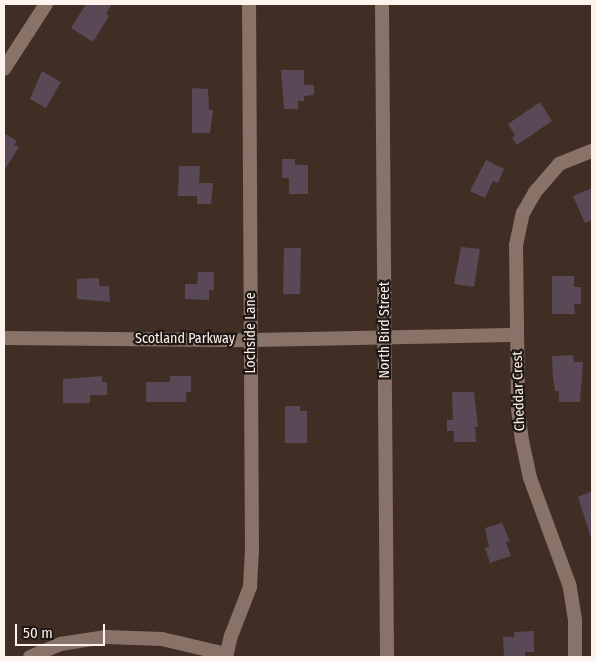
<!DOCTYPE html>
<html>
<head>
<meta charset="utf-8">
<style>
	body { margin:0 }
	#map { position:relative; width:596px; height:661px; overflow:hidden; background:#402e25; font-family:"Fira Sans Condensed",sans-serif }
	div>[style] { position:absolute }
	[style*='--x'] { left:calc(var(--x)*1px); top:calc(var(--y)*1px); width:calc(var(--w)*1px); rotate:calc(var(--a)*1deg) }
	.building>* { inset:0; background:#594957 }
	.minor>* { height:14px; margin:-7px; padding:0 7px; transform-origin:7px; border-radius:7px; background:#897369 }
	span { translate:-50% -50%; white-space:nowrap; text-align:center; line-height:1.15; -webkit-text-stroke:4.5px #201814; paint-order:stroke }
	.street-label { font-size:14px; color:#fef2ec }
	.frame { position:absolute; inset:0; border:5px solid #fef2ec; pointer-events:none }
	.scale { position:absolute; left:15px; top:624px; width:90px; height:22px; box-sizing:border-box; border:2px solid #fef2ec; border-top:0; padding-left:6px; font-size:15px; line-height:18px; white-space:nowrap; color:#fef2ec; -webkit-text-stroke:4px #201814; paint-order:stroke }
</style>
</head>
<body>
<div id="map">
	<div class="building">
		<i style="clip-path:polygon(86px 4px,112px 4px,106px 14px,109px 16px,93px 42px,71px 28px)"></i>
		<i style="clip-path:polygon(281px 70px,304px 70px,304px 85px,314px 85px,314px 95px,304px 96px,304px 101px,298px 101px,298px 109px,284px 109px)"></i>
		<i style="clip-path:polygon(42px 71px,61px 82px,46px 108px,30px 99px)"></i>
		<i style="clip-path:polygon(192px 88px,208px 89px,209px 110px,213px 110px,210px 133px,192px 133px)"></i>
		<i style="clip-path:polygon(540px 102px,552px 121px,517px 145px,512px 138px,515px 135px,508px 124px)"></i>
		<i style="clip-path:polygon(4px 133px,17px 141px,14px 145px,19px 147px,4px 171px)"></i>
		<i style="clip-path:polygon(282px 159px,295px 159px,295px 165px,308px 165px,308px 194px,289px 194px,289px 178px,282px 178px)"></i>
		<i style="clip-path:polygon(486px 160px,504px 169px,498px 183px,493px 181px,485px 198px,470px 191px)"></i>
		<i style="clip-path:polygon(179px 166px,200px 166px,199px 183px,213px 183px,211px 204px,197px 204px,197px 196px,178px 196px)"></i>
		<i style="clip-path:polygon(592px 188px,592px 220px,585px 223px,573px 196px)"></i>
		<i style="clip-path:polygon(461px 247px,480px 249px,474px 287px,454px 284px)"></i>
		<i style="clip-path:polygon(284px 248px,301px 248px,300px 294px,283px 294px)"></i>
		<i style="clip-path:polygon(198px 272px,214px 272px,214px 290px,209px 290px,209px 300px,185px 299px,185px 284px,197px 284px)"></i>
		<i style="clip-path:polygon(552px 276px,574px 276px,574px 287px,581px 287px,581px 304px,574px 304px,575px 314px,552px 314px)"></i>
		<i style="clip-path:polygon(99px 278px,99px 286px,109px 286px,110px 302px,77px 299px,77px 279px)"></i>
		<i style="clip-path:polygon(573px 355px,574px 362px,583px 362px,580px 402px,559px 402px,559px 391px,555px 391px,553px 377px,552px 356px)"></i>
		<i style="clip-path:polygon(102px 376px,102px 382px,107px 382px,107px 395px,90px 395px,90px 403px,63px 403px,63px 379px)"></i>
		<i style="clip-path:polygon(170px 376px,191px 376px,191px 392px,186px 392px,186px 402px,146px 402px,146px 382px,170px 382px)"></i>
		<i style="clip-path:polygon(452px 392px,474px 392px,478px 427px,475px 427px,476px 442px,454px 442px,454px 431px,447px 431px,447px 420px,453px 420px)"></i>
		<i style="clip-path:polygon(285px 406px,300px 406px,300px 411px,307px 411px,307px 443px,285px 443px)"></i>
		<i style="clip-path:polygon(592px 491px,592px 541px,578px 497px)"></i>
		<i style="clip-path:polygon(502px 523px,510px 541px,506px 542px,511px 556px,490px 563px,485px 548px,489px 547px,485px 528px)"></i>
		<i style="clip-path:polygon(534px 631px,534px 652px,525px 652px,525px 657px,504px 657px,503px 637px,514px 637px,514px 632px)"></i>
	</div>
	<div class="minor">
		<i style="--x:382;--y:4;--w:653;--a:89.56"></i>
		<i style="--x:4;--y:69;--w:77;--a:-57.1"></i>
		<i style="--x:4;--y:338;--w:246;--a:0.5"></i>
		<i style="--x:250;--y:340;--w:267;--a:-1.1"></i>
		<i style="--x:30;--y:657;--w:33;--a:-23"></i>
		<i style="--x:60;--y:644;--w:47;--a:-8.7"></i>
		<i style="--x:106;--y:637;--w:56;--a:2"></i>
		<i style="--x:162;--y:639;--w:66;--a:13.2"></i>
		<i style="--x:226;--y:657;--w:22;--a:-77"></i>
		<i style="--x:231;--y:636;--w:53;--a:-68.8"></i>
		<i style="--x:250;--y:587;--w:35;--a:-87"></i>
		<i style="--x:252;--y:552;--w:548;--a:-90.31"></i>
		<i style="--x:575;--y:657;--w:37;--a:-90"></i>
		<i style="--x:575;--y:620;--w:36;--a:-99"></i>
		<i style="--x:569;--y:584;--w:113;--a:-110.2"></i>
		<i style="--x:530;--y:478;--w:38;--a:-102"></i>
		<i style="--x:522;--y:441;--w:33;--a:-97"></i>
		<i style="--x:518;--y:408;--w:163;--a:-90.7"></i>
		<i style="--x:516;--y:245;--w:33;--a:-78"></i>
		<i style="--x:523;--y:213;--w:24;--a:-60"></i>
		<i style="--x:535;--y:192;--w:37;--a:-49"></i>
		<i style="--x:559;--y:164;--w:35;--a:-22"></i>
	</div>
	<div class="street-label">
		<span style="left:385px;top:330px;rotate:-90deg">North Bird Street</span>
		<span style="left:251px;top:333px;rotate:-90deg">Lochside Lane</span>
		<span style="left:185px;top:339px">Scotland Parkway</span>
		<span style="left:519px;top:391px;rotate:-92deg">Cheddar Crest</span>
	</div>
	<div class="frame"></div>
	<div class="scale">50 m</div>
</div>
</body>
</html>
